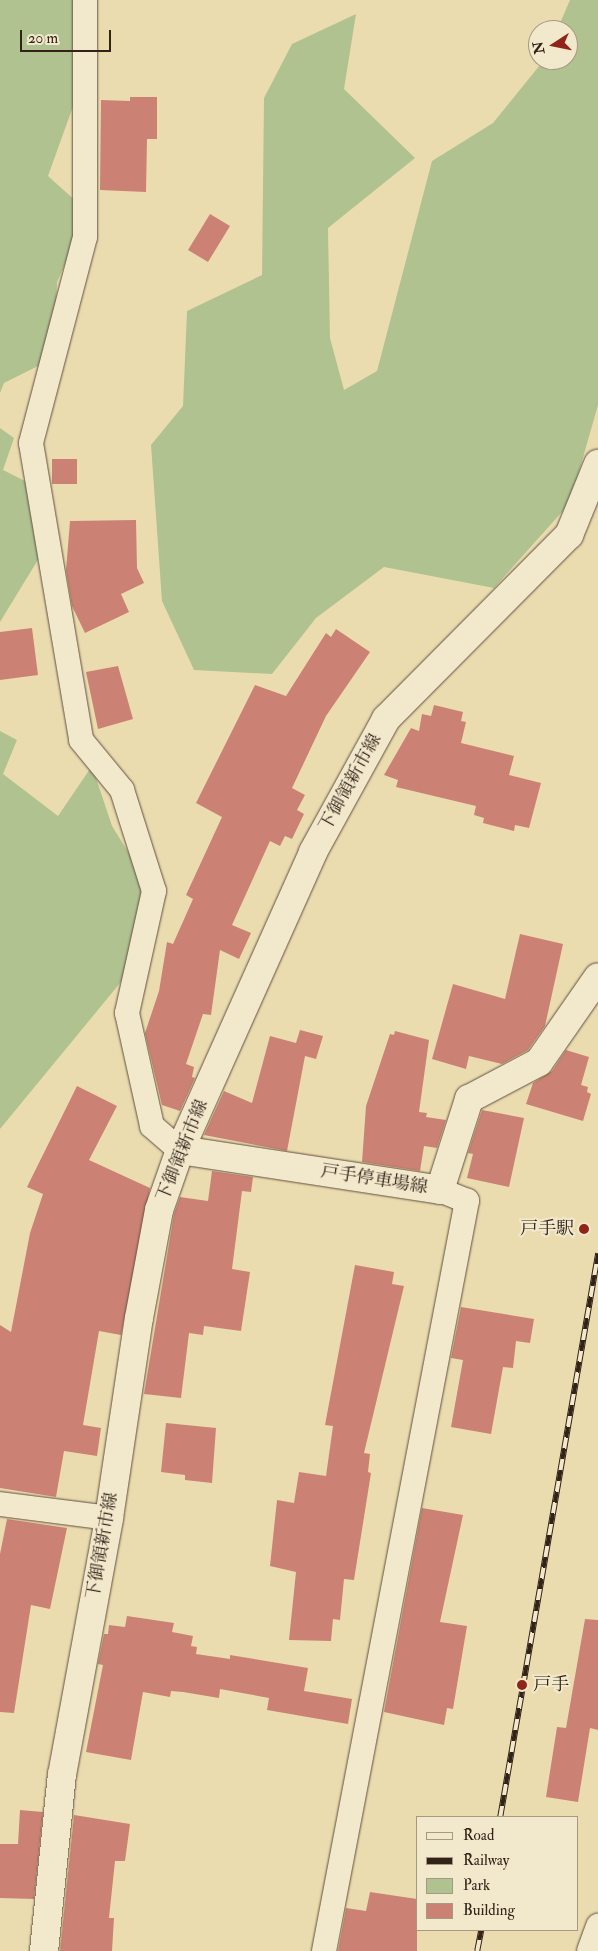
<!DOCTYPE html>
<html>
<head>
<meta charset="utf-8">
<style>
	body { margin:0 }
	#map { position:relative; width:598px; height:1951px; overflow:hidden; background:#ebdcb0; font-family:"IM FELL Double Pica","Noto Serif JP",serif }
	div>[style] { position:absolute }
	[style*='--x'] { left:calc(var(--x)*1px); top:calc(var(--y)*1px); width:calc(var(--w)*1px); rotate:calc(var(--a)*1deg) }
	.green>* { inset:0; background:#b1c291 }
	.building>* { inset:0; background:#cb8274 }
	.roads { filter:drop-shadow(0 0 1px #60503e) drop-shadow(0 0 1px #60503e) }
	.minor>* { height:24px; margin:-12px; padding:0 12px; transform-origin:12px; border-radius:12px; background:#f2e8cc }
	.secondary>* { height:28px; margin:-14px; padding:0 14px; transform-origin:14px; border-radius:14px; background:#f2e8cc }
	.rail>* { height:5.5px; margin-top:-2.75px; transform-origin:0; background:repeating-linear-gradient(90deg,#f2e8cc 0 11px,#322218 0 22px); box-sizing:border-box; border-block:1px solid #322218 }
	.dots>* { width:14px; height:14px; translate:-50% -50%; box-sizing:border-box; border:2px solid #f2e8cc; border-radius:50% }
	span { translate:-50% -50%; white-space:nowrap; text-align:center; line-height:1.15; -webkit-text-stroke:4px #f2e8cc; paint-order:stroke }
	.street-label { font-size:18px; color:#322218 }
	.poi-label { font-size:18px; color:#322218 }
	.right { translate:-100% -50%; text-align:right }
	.left { translate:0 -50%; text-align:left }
	.legend { position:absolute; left:416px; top:1816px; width:162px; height:115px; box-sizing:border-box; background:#f2e8cc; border:1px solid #a59984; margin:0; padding:6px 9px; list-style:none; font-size:15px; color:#322218 }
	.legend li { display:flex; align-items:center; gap:10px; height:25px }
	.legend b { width:25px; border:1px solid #a59984 }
	.north { position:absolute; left:528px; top:20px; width:50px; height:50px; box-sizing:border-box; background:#f2e8cc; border:1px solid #a59984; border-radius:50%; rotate:259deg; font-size:14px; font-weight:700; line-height:20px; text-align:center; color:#322218 }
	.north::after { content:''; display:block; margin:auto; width:18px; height:22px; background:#8f2418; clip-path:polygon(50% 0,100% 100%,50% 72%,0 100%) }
	.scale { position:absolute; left:20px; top:30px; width:91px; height:22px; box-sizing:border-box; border:2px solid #322218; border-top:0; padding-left:6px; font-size:15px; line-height:18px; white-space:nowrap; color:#322218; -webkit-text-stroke:4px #f2e8cc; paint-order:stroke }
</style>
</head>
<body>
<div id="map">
	<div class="green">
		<i style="clip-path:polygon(0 0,97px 0,89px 62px,48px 176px,88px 212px,57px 282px,54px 358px,4px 383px,0 393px)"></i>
		<i style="clip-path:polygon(570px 0,598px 0,598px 405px,570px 503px,494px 588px,384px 567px,316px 618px,272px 674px,194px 670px,162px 601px,151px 445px,183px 406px,187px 311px,262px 275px,264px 98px,292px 44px,356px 14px,344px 89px,415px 158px,328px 228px,330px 338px,344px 390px,377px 371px,432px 161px,493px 123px,544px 60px,568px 60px,568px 30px,557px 30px)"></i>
		<i style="clip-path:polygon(0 428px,14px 438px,3px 470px,45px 491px,47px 545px,0 622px)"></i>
		<i style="clip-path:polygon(0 731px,17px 740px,3px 774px,58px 816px,92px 766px,112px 826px,152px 890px,125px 977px,0 1129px)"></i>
	</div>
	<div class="building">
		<i style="clip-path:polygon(130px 97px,157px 97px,157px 139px,147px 139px,146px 192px,100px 190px,101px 100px,130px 101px)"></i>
		<i style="clip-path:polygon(210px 214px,230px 226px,208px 262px,188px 250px)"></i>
		<i style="clip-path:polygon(52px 459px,77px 459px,77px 484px,52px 484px)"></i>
		<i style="clip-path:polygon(136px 520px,137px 568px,144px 583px,121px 594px,129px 612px,85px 633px,72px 606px,66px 570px,70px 521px)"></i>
		<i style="clip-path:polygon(32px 628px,38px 675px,0 680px,0 632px)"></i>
		<i style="clip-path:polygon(336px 629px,370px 652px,326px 716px,292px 788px,305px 795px,297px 810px,304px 814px,292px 839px,285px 836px,280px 846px,270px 841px,232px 925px,251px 933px,239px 959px,220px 950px,211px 1015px,203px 1014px,186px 1064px,194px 1067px,192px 1077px,195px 1078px,180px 1111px,162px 1105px,145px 1033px,159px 991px,167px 942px,173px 944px,193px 899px,186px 895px,222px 817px,196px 803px,255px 685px,286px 696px,326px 633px,331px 637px)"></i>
		<i style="clip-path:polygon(118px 666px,133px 719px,98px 729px,86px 672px)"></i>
		<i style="clip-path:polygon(434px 705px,463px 712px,461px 721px,466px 722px,461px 743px,514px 756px,509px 775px,541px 783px,529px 828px,515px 825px,514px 831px,483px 823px,484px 818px,474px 815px,476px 806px,396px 787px,398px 780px,384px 775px,411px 728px,419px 731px,422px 714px,431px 716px)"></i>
		<i style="clip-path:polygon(520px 934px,563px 944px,545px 1026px,528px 1050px,502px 1064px,469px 1056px,466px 1069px,432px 1059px,453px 984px,505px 999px)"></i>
		<i style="clip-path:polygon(300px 1030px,323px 1036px,316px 1059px,305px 1056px,287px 1151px,204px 1135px,224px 1091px,252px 1103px,270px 1036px,296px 1043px)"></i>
		<i style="clip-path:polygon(395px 1031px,429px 1040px,419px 1112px,427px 1113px,426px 1117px,446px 1120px,437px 1148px,424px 1146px,420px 1171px,362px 1162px,366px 1106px,390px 1034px,394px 1035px)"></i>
		<i style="clip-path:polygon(566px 1050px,589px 1057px,581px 1085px,588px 1087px,587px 1092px,591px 1094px,583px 1121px,526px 1104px,533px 1083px,552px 1071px)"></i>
		<i style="clip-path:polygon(77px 1086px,117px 1106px,89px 1160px,150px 1188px,121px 1335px,99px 1331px,83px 1425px,101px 1428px,97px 1456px,64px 1451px,56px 1497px,0 1488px,0 1325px,11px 1332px,30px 1233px,43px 1194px,27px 1187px)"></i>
		<i style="clip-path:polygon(482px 1110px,524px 1118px,509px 1187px,467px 1178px,473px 1154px,468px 1153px)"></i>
		<i style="clip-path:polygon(212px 1171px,253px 1177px,251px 1192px,242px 1191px,232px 1269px,250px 1272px,241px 1331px,204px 1326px,203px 1335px,189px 1333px,181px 1398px,144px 1394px,174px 1214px,180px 1197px,208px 1201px)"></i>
		<i style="clip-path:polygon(355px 1265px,394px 1272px,392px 1284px,404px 1286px,364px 1453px,370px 1454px,368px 1472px,371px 1473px,354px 1580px,344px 1579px,340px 1620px,333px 1619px,331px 1641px,289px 1640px,296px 1572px,270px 1566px,277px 1500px,294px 1503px,299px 1472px,326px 1476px,333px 1426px,325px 1425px)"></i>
		<i style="clip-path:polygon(461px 1307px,534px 1319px,530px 1343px,516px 1341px,513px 1368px,503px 1367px,491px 1434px,451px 1427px,463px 1360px,451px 1358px)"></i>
		<i style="clip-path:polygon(166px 1423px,216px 1428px,212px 1483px,185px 1480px,185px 1475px,161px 1472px)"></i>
		<i style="clip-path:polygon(422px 1508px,463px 1515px,440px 1622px,467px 1626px,453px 1709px,447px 1708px,444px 1725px,384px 1712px)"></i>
		<i style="clip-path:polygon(7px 1519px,67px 1528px,50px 1609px,31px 1605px,14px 1713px,0 1712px,0 1554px)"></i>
		<i style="clip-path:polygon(127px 1616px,174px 1623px,172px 1632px,193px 1636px,191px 1646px,197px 1647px,196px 1654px,230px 1659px,230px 1655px,308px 1668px,304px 1691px,352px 1699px,348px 1724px,267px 1710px,269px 1698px,220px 1689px,219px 1698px,183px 1692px,171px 1691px,170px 1697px,143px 1692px,131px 1760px,86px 1752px,103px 1665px,98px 1664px,104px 1634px,108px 1634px,109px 1625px,125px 1627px)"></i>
		<i style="clip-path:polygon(585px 1619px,598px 1620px,598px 1730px,590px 1728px,578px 1802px,546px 1797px,557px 1727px,566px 1728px)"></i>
		<i style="clip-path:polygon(20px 1810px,43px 1812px,34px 1899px,0 1898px,0 1844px,18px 1844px)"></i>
		<i style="clip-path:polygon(74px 1815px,130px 1824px,125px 1861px,115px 1861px,109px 1918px,114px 1918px,112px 1951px,60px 1951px)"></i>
		<i style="clip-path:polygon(370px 1892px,417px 1899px,417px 1951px,338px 1951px,346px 1908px,366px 1911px)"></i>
	</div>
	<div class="roads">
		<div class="minor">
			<i style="--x:85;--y:0;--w:237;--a:90"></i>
			<i style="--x:85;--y:237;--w:213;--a:104.7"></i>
			<i style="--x:31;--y:443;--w:301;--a:80.4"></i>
			<i style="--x:81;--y:740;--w:65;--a:50.6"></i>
			<i style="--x:122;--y:790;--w:106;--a:72.4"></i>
			<i style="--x:154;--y:891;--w:125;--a:102.5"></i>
			<i style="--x:127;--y:1013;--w:116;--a:77.5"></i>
			<i style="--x:152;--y:1126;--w:37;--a:41"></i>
			<i style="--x:0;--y:1504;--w:110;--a:7.3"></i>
			<i style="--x:324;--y:1951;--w:764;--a:-79.21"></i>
			<i style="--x:467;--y:1201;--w:29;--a:-158"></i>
			<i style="--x:589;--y:1951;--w:27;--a:-70"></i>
		</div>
		<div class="secondary">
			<i style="--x:180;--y:1150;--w:263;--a:8.7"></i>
			<i style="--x:440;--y:1190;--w:96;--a:-72.3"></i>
			<i style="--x:469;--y:1099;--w:79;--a:-27.9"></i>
			<i style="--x:539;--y:1062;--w:103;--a:-55.2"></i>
			<i style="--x:44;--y:1951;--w:177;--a:-84.2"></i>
			<i style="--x:62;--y:1775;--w:261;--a:-79.6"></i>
			<i style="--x:109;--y:1518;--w:202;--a:-81.5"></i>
			<i style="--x:139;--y:1318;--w:110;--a:-79.5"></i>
			<i style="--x:159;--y:1210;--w:64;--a:-70.7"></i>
			<i style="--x:180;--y:1150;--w:326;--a:-65.9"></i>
			<i style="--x:313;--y:852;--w:152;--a:-61.2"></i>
			<i style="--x:386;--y:719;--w:260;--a:-45.2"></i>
			<i style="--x:569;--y:535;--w:77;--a:-67.8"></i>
		</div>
	</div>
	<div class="rail">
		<i style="--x:500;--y:1817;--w:572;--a:-80.14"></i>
		<i style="--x:477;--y:1951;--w:21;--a:-79"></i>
	</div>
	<div class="dots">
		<i style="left:584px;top:1229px;background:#8f2418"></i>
		<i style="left:522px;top:1685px;background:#8f2418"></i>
	</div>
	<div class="street-label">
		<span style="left:351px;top:783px;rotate:-61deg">下御領新市線</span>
		<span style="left:183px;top:1151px;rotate:-68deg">下御領新市線</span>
		<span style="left:374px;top:1180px;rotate:9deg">戸手停車場線</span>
		<span style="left:103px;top:1546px;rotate:-80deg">下御領新市線</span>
	</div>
	<div class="poi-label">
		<span class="right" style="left:574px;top:1229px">戸手駅</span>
		<span class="left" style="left:533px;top:1685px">戸手</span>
	</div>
	<ul class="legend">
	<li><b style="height:6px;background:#f2e8cc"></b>Road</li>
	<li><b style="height:6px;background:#322218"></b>Railway</li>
	<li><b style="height:14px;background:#b1c291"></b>Park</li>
	<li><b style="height:14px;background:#cb8274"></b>Building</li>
	</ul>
	<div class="north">N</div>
	<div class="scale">20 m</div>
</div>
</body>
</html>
